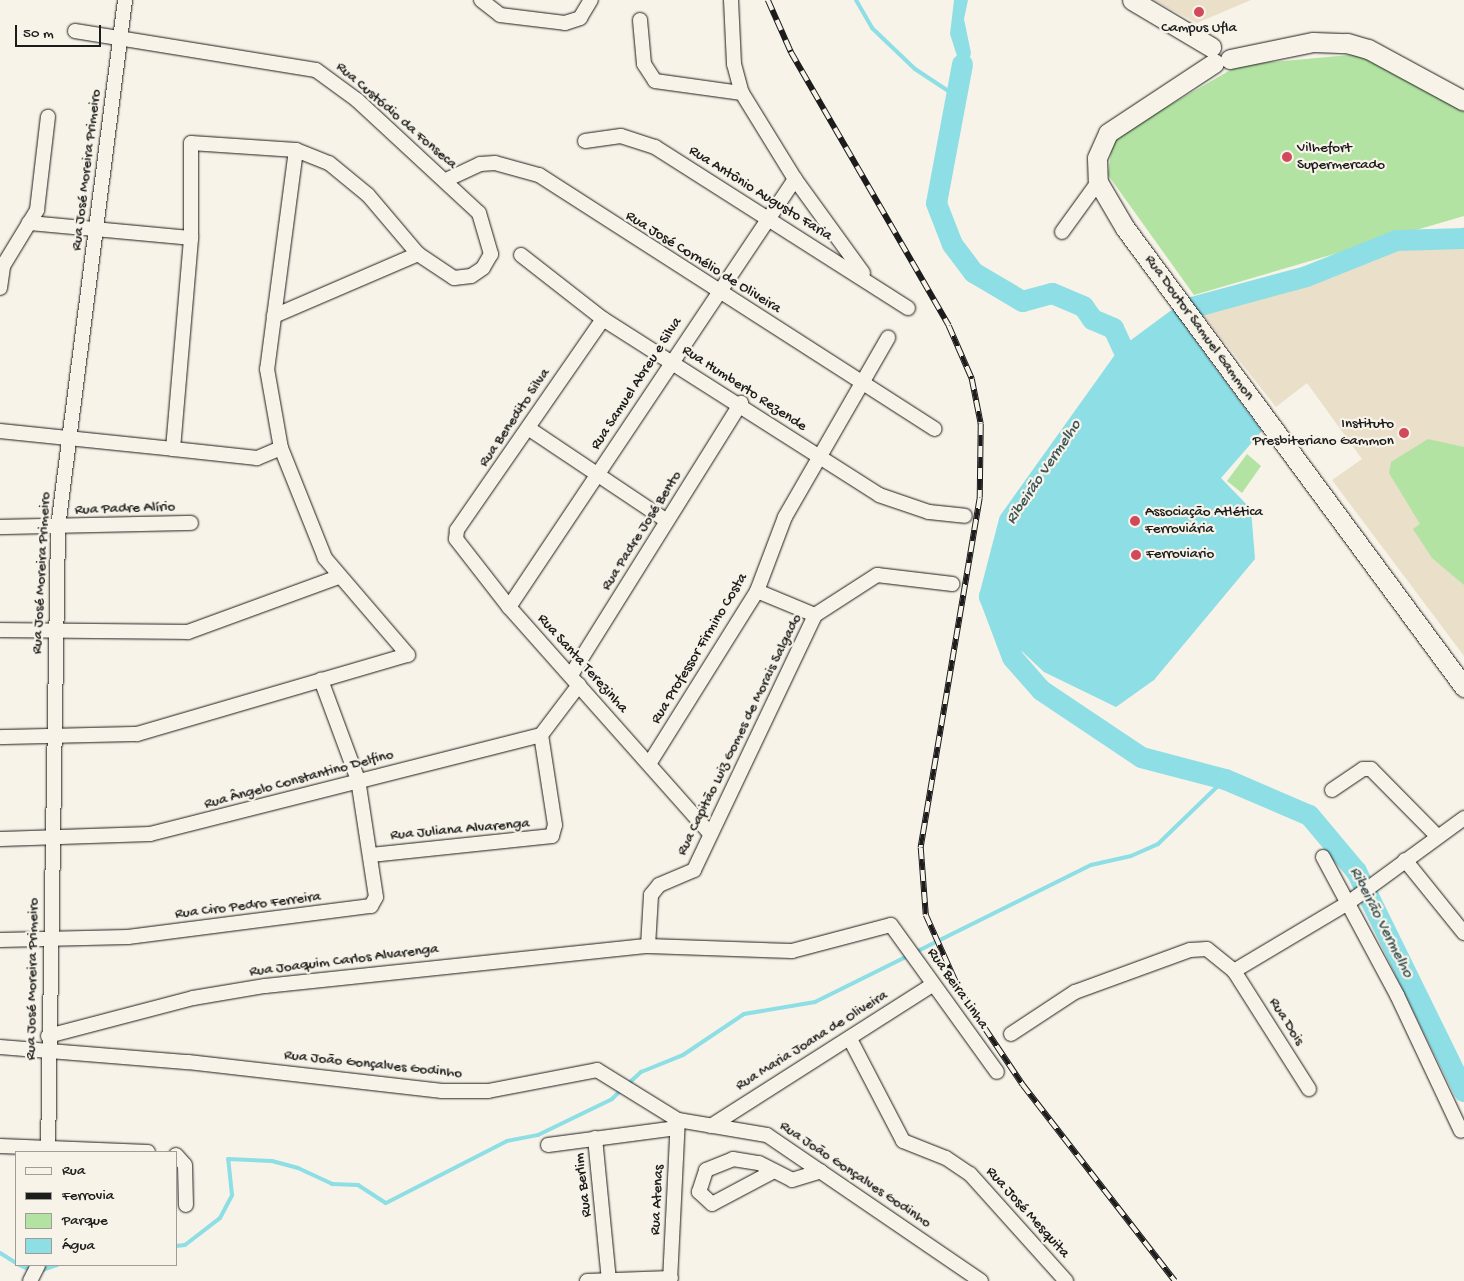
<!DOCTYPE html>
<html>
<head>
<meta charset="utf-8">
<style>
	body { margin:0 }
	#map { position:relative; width:1464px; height:1281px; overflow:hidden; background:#f7f3e8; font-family:"Gochi Hand",sans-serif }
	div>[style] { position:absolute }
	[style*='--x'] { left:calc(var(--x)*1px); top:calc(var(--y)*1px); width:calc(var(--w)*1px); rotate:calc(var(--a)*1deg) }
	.built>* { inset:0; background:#eadfc9 }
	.green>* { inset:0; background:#b3e3a3 }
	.water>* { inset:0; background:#8ddee5 }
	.stream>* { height:4px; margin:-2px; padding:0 2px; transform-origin:2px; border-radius:2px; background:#8ddee5 }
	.river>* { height:21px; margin:-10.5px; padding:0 10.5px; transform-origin:10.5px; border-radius:10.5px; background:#8ddee5 }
	.roads { filter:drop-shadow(0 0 1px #1c1c1c) drop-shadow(0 0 1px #1c1c1c) }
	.street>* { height:14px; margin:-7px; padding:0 7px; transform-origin:7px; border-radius:7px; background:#f7f3e8 }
	.secondary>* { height:19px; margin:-9.5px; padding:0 9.5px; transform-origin:9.5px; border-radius:9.5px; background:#f7f3e8 }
	.rail>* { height:5.5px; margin-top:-2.75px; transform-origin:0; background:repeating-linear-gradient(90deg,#f7f3e8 0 11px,#1c1c1c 0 22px); box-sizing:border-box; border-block:1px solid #1c1c1c }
	.dots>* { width:14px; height:14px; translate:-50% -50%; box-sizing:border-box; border:2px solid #f7f3e8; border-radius:50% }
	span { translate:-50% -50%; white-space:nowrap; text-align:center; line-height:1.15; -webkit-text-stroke:4.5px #f7f3e8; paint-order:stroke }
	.poi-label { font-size:15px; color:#1c1c1c }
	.left { translate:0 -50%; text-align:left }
	.right { translate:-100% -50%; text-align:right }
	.street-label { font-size:15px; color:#1c1c1c }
	.water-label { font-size:16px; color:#3e5658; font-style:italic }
	.legend { position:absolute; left:15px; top:1151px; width:162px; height:115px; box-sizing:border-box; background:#f7f3e8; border:1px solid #9f9d96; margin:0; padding:6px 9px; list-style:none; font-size:15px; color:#1c1c1c }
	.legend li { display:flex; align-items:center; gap:10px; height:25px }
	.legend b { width:25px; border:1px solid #9f9d96 }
	.scale { position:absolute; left:15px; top:25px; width:86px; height:22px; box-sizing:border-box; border:2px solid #1c1c1c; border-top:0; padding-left:6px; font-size:15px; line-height:18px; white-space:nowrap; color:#1c1c1c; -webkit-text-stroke:4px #f7f3e8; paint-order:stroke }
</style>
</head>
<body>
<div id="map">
	<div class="built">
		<i style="clip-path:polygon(1153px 0,1251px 0,1197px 23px)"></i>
		<i style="clip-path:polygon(1464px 227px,1464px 656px,1332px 480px,1362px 459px,1307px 383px,1276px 407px,1202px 314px)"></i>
	</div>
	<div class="green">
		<i style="clip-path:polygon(1360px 54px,1464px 112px,1464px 216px,1194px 295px,1108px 175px,1113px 138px,1239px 65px)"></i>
		<i style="clip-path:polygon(1428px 439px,1464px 447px,1464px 585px,1432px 558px,1413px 529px,1420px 524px,1389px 473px,1391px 462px)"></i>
		<i style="clip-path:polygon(1247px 454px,1261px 466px,1242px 493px,1227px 481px)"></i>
	</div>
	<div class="water">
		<i style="clip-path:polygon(954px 0,968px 0,964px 19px,971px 53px,961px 97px,952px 88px,957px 56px,950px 34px)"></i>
		<i style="clip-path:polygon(1184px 325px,1262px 431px,1221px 478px,1251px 509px,1255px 559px,1154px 680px,1116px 707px,1044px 672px,1010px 640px,995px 595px,1010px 534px,1125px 367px)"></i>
	</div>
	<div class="stream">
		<i style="--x:856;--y:0;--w:32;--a:60"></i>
		<i style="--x:872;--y:28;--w:59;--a:43.6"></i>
		<i style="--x:915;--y:69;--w:49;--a:33.4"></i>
		<i style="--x:628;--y:1084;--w:18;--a:-43"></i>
		<i style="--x:641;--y:1072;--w:45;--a:-22"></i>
		<i style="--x:683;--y:1055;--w:73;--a:-33.9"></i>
		<i style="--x:744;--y:1014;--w:72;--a:-9.6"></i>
		<i style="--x:815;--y:1002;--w:308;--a:-26.4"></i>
		<i style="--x:1091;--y:865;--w:41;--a:-12.7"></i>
		<i style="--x:1131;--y:856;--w:30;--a:-24"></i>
		<i style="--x:1158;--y:844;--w:93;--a:-44.1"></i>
		<i style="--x:176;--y:1246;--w:9;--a:-6"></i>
		<i style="--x:185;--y:1245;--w:44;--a:-37.6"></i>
		<i style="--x:220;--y:1218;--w:26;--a:-62"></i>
		<i style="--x:232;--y:1195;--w:36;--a:-96"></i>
		<i style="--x:228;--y:1159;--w:44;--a:2.6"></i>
		<i style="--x:272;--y:1161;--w:27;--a:15"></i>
		<i style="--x:298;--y:1168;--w:38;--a:25"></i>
		<i style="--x:332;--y:1184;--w:26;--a:2"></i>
		<i style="--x:358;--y:1185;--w:33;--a:33"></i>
		<i style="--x:386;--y:1203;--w:136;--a:-27.1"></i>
		<i style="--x:507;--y:1141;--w:32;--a:-11"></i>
		<i style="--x:538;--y:1135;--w:82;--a:-25.9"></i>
		<i style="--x:612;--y:1099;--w:14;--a:-45"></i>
		<i style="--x:0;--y:1253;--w:19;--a:32"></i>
		<i style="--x:19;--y:1265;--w:15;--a:23"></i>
		<i style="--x:39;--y:1271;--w:19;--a:-18"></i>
	</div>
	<div class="river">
		<i style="--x:962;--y:64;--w:141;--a:100.6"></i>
		<i style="--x:936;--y:203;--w:44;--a:68.7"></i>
		<i style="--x:952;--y:244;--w:35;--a:53"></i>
		<i style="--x:973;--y:272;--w:57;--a:30.6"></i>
		<i style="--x:1022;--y:301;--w:31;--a:-15"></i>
		<i style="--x:1052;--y:293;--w:34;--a:23"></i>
		<i style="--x:1083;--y:306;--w:16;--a:55"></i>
		<i style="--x:1092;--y:319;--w:23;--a:23"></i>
		<i style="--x:1113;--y:328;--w:31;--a:65"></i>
		<i style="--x:1126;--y:356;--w:201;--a:125.5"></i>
		<i style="--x:1009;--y:520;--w:79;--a:104.7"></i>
		<i style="--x:989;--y:596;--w:65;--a:69.3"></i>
		<i style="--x:1012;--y:657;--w:44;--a:48.7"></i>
		<i style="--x:1041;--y:690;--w:120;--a:33.8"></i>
		<i style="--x:1141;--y:757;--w:87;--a:14.7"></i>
		<i style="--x:1225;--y:779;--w:91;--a:23.2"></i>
		<i style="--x:1309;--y:815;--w:73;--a:50"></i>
		<i style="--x:1356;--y:871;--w:245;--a:63.9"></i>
		<i style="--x:1126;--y:356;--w:82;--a:-36.6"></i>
		<i style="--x:1192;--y:307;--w:118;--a:-15.2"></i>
		<i style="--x:1306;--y:276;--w:97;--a:-21.8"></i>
		<i style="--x:1396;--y:240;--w:68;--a:-1.7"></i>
	</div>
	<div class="roads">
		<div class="street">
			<i style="--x:481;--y:0;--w:24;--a:38"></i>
			<i style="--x:500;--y:15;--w:65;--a:7"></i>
			<i style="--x:565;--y:23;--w:16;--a:-18"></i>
			<i style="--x:580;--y:18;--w:21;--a:-59"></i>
			<i style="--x:731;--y:0;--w:64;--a:87.3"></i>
			<i style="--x:734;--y:64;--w:30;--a:75"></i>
			<i style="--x:742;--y:93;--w:101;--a:58.4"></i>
			<i style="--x:795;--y:179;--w:116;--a:54.1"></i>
			<i style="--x:640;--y:20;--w:44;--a:84.8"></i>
			<i style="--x:644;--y:64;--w:20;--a:57"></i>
			<i style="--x:655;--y:81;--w:88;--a:7.9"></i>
			<i style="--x:75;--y:31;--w:244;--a:9.2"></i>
			<i style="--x:316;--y:70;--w:51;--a:36.2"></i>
			<i style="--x:357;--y:100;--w:166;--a:42.8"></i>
			<i style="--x:479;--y:213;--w:43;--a:73.7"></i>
			<i style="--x:491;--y:254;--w:16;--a:120"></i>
			<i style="--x:483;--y:268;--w:14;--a:146"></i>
			<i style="--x:471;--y:276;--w:17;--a:173"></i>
			<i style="--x:454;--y:278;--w:43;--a:-146.3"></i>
			<i style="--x:418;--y:254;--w:157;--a:156.7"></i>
			<i style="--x:585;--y:141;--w:36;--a:-8"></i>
			<i style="--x:621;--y:136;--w:36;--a:18"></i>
			<i style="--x:655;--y:147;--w:300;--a:32.5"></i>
			<i style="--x:296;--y:150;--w:35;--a:22"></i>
			<i style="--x:329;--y:163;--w:50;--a:39.4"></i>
			<i style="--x:368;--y:195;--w:77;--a:49.7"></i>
			<i style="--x:446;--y:180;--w:38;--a:-25"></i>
			<i style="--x:480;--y:164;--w:15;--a:-4"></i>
			<i style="--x:495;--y:163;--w:46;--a:15.3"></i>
			<i style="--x:539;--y:175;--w:470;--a:32.7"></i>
			<i style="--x:1062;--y:232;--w:62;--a:-54.2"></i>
			<i style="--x:191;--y:238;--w:95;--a:-90"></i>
			<i style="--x:191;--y:143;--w:105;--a:3.8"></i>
			<i style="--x:296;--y:150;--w:221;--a:97.5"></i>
			<i style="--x:267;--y:369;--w:80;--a:80"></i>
			<i style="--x:521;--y:255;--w:104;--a:38"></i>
			<i style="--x:603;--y:319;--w:327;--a:32.5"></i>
			<i style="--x:879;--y:495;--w:53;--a:18.8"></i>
			<i style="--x:929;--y:512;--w:36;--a:6"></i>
			<i style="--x:0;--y:288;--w:22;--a:-82"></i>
			<i style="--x:3;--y:266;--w:66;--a:-58.7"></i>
			<i style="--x:37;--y:210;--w:94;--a:-83.3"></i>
			<i style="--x:603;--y:319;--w:257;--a:124.7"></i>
			<i style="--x:457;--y:530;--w:9;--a:96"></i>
			<i style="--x:456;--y:539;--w:86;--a:52.1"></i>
			<i style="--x:509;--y:607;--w:302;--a:48.4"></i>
			<i style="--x:528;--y:428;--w:167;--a:33.8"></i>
			<i style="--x:0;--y:431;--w:174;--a:5.9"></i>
			<i style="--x:173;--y:449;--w:212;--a:-85.1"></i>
			<i style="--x:191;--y:238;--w:163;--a:-174.7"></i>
			<i style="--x:0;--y:527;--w:191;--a:-1.2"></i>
			<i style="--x:757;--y:591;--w:63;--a:22.5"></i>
			<i style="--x:509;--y:607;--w:515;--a:-56.25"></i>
			<i style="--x:0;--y:630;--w:188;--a:0.6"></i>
			<i style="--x:188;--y:632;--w:160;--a:-20.1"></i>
			<i style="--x:571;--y:675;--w:321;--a:-58"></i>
			<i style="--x:0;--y:737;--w:137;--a:-1.3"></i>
			<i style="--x:137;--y:734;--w:282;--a:-16.3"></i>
			<i style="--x:408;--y:655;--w:128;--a:-130.6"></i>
			<i style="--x:325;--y:558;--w:118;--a:-111.8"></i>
			<i style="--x:281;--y:448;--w:26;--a:157"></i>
			<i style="--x:257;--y:458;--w:84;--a:-173.9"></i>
			<i style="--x:649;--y:764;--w:204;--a:-58"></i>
			<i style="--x:757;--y:591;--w:79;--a:-69.3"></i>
			<i style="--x:785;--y:517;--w:207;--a:-60.1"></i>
			<i style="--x:1332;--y:790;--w:37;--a:-34"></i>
			<i style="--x:1363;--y:769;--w:8;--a:0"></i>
			<i style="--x:1371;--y:769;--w:94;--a:45.4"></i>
			<i style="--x:0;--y:839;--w:150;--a:-1.9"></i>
			<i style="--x:150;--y:834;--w:403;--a:-14.2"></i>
			<i style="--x:541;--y:735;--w:63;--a:-52.8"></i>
			<i style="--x:371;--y:855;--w:182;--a:-6"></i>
			<i style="--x:552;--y:836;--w:11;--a:-75"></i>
			<i style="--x:555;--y:825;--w:91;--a:-98.8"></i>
			<i style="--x:1323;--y:857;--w:157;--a:61.8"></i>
			<i style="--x:1397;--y:995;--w:150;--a:64.8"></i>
			<i style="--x:1405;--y:860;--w:94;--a:51.1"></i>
			<i style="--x:0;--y:940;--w:128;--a:-1.3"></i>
			<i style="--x:128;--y:937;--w:245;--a:-7.3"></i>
			<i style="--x:371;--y:906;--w:10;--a:-61"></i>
			<i style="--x:376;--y:897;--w:118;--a:-98.7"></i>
			<i style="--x:358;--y:780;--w:107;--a:-110.3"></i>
			<i style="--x:648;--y:946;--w:51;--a:-86.6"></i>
			<i style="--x:651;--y:895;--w:13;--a:-51"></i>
			<i style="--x:659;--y:885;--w:38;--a:-23"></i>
			<i style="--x:694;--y:870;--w:282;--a:-64.6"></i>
			<i style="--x:815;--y:615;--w:74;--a:-32.8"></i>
			<i style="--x:877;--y:575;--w:76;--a:6.8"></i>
			<i style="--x:1234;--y:971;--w:133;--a:-30.8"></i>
			<i style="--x:1348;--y:903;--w:144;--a:-36.2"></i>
			<i style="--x:1011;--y:1034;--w:77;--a:-33.3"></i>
			<i style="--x:1075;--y:992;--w:122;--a:-20.1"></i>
			<i style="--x:1190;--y:950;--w:17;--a:-3"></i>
			<i style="--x:1207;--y:949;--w:35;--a:39"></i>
			<i style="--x:1234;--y:971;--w:140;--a:57.6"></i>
			<i style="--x:48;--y:1036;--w:150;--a:-14.7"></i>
			<i style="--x:193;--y:998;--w:73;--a:-9.5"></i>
			<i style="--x:265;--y:986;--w:385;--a:-6"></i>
			<i style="--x:648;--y:946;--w:144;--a:2"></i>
			<i style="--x:792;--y:951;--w:102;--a:-14.7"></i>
			<i style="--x:891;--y:925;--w:181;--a:54.2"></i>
			<i style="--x:850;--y:1039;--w:115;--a:62.5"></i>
			<i style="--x:903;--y:1141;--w:46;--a:21.6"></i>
			<i style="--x:946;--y:1158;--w:29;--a:34"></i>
			<i style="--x:970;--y:1174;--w:144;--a:48.1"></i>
			<i style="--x:0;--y:1047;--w:189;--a:4.6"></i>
			<i style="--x:188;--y:1062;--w:256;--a:6.5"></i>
			<i style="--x:442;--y:1091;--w:46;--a:0"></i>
			<i style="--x:488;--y:1091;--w:111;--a:-10.9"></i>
			<i style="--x:597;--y:1070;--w:95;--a:31.7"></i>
			<i style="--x:678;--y:1120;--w:90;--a:9.6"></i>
			<i style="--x:767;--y:1135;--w:259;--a:34.3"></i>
			<i style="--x:711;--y:1126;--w:262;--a:-32.5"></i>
			<i style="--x:595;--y:1138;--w:144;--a:84.4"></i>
			<i style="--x:548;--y:1145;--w:130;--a:-7.5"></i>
			<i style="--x:0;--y:1146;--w:148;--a:2.3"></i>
			<i style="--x:48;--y:1152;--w:625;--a:-89.08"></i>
			<i style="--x:58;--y:527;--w:531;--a:-82.75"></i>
			<i style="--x:176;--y:1155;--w:13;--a:48"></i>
			<i style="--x:185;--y:1165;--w:40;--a:88.6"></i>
			<i style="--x:774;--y:1171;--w:70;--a:152"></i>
			<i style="--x:712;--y:1204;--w:18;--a:-137"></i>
			<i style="--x:699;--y:1192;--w:23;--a:-72"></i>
			<i style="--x:706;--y:1170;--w:29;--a:-22"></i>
			<i style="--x:733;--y:1159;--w:26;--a:9"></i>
			<i style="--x:759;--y:1163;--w:37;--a:27"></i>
			<i style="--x:792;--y:1180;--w:30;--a:-17"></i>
			<i style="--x:30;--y:1281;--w:18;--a:-63"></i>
			<i style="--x:587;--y:1281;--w:84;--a:-2"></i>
			<i style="--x:670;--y:1281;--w:161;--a:-87.2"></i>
		</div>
		<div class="secondary">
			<i style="--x:1132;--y:0;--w:92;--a:30.7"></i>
			<i style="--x:1230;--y:59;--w:85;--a:-11.6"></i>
			<i style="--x:1313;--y:42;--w:34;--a:2"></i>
			<i style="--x:1347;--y:43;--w:22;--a:16"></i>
			<i style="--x:1368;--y:49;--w:109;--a:28.4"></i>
			<i style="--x:1214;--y:63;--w:127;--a:146.6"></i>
			<i style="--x:1108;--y:133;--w:27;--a:114"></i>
			<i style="--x:1097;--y:158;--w:24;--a:88"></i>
			<i style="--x:1098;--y:182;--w:53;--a:59.6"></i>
			<i style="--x:1125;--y:228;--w:571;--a:53.55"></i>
		</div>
	</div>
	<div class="rail">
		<i style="--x:768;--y:0;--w:57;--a:66.1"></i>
		<i style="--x:791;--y:52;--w:316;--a:60"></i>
		<i style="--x:949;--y:326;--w:58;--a:66.5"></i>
		<i style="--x:972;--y:379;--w:46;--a:78.7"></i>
		<i style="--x:981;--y:424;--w:74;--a:90.8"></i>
		<i style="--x:980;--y:498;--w:355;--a:99.6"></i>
		<i style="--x:921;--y:848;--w:67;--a:85.7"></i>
		<i style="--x:926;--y:915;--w:83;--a:65.9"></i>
		<i style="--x:960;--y:991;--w:113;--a:56.2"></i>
		<i style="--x:1023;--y:1085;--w:248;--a:52.2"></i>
	</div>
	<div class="dots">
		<i style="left:1199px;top:12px;background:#d1495b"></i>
		<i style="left:1287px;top:157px;background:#d1495b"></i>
		<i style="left:1404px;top:433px;background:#d1495b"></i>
		<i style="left:1135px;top:521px;background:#d1495b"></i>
		<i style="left:1136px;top:555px;background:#d1495b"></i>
	</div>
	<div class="poi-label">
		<span style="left:1199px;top:29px">Campus Ufla</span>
		<span class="left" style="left:1297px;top:157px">Vilhefort<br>Supermercado</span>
		<span class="right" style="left:1394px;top:433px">Instituto<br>Presbiteriano Gammon</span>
		<span class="left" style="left:1145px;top:521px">Associação Atlética<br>Ferroviária</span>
		<span class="left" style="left:1146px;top:555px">Ferroviario</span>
	</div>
	<div class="street-label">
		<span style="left:396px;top:116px;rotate:41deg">Rua Custódio da Fonseca</span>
		<span style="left:87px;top:170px;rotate:-83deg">Rua José Moreira Primeiro</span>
		<span style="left:760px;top:194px;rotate:32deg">Rua Antônio Augusto Faria</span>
		<span style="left:703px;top:263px;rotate:32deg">Rua José Cornélio de Oliveira</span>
		<span style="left:1199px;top:328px;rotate:54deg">Rua Doutor Samuel Gammon</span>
		<span style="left:637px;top:384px;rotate:-57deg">Rua Samuel Abreu e Silva</span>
		<span style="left:744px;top:389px;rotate:33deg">Rua Humberto Rezende</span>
		<span style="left:515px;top:418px;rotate:-56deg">Rua Benedito Silva</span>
		<span style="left:125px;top:509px;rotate:-2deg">Rua Padre Alírio</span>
		<span style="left:642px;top:531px;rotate:-58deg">Rua Padre José Bento</span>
		<span style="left:42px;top:573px;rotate:-87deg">Rua José Moreira Primeiro</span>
		<span style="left:700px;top:649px;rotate:-59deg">Rua Professor Firmino Costa</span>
		<span style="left:582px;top:664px;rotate:48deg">Rua Santa Terezinha</span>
		<span style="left:740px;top:735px;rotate:-64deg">Rua Capitão Luiz Gomes de Morais Salgado</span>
		<span style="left:299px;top:780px;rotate:-15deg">Rua Ângelo Constantino Delfino</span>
		<span style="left:460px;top:830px;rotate:-5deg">Rua Juliana Alvarenga</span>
		<span style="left:248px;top:906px;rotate:-7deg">Rua Ciro Pedro Ferreira</span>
		<span style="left:344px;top:961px;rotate:-7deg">Rua Joaquim Carlos Alvarenga</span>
		<span style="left:33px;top:979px;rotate:-89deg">Rua José Moreira Primeiro</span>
		<span style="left:957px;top:989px;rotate:55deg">Rua Beira Linha</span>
		<span style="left:1286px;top:1022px;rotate:58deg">Rua Dois</span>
		<span style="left:812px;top:1041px;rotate:-32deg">Rua Maria Joana de Oliveira</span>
		<span style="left:373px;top:1065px;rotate:6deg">Rua João Gonçalves Godinho</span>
		<span style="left:855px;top:1175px;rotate:34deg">Rua João Gonçalves Godinho</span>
		<span style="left:584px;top:1185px;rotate:-97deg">Rua Berlim</span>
		<span style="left:658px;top:1200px;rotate:-87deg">Rua Atenas</span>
		<span style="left:1027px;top:1213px;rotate:48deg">Rua José Mesquita</span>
	</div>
	<div class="water-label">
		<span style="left:1045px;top:473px;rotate:-56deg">Ribeirão Vermelho</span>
		<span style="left:1380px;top:923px;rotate:63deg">Ribeirão Vermelho</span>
	</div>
	<ul class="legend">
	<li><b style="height:6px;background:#f7f3e8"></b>Rua</li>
	<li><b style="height:6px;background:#1c1c1c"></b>Ferrovia</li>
	<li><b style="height:14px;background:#b3e3a3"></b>Parque</li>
	<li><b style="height:14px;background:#8ddee5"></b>Água</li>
	</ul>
	<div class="scale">50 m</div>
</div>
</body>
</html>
